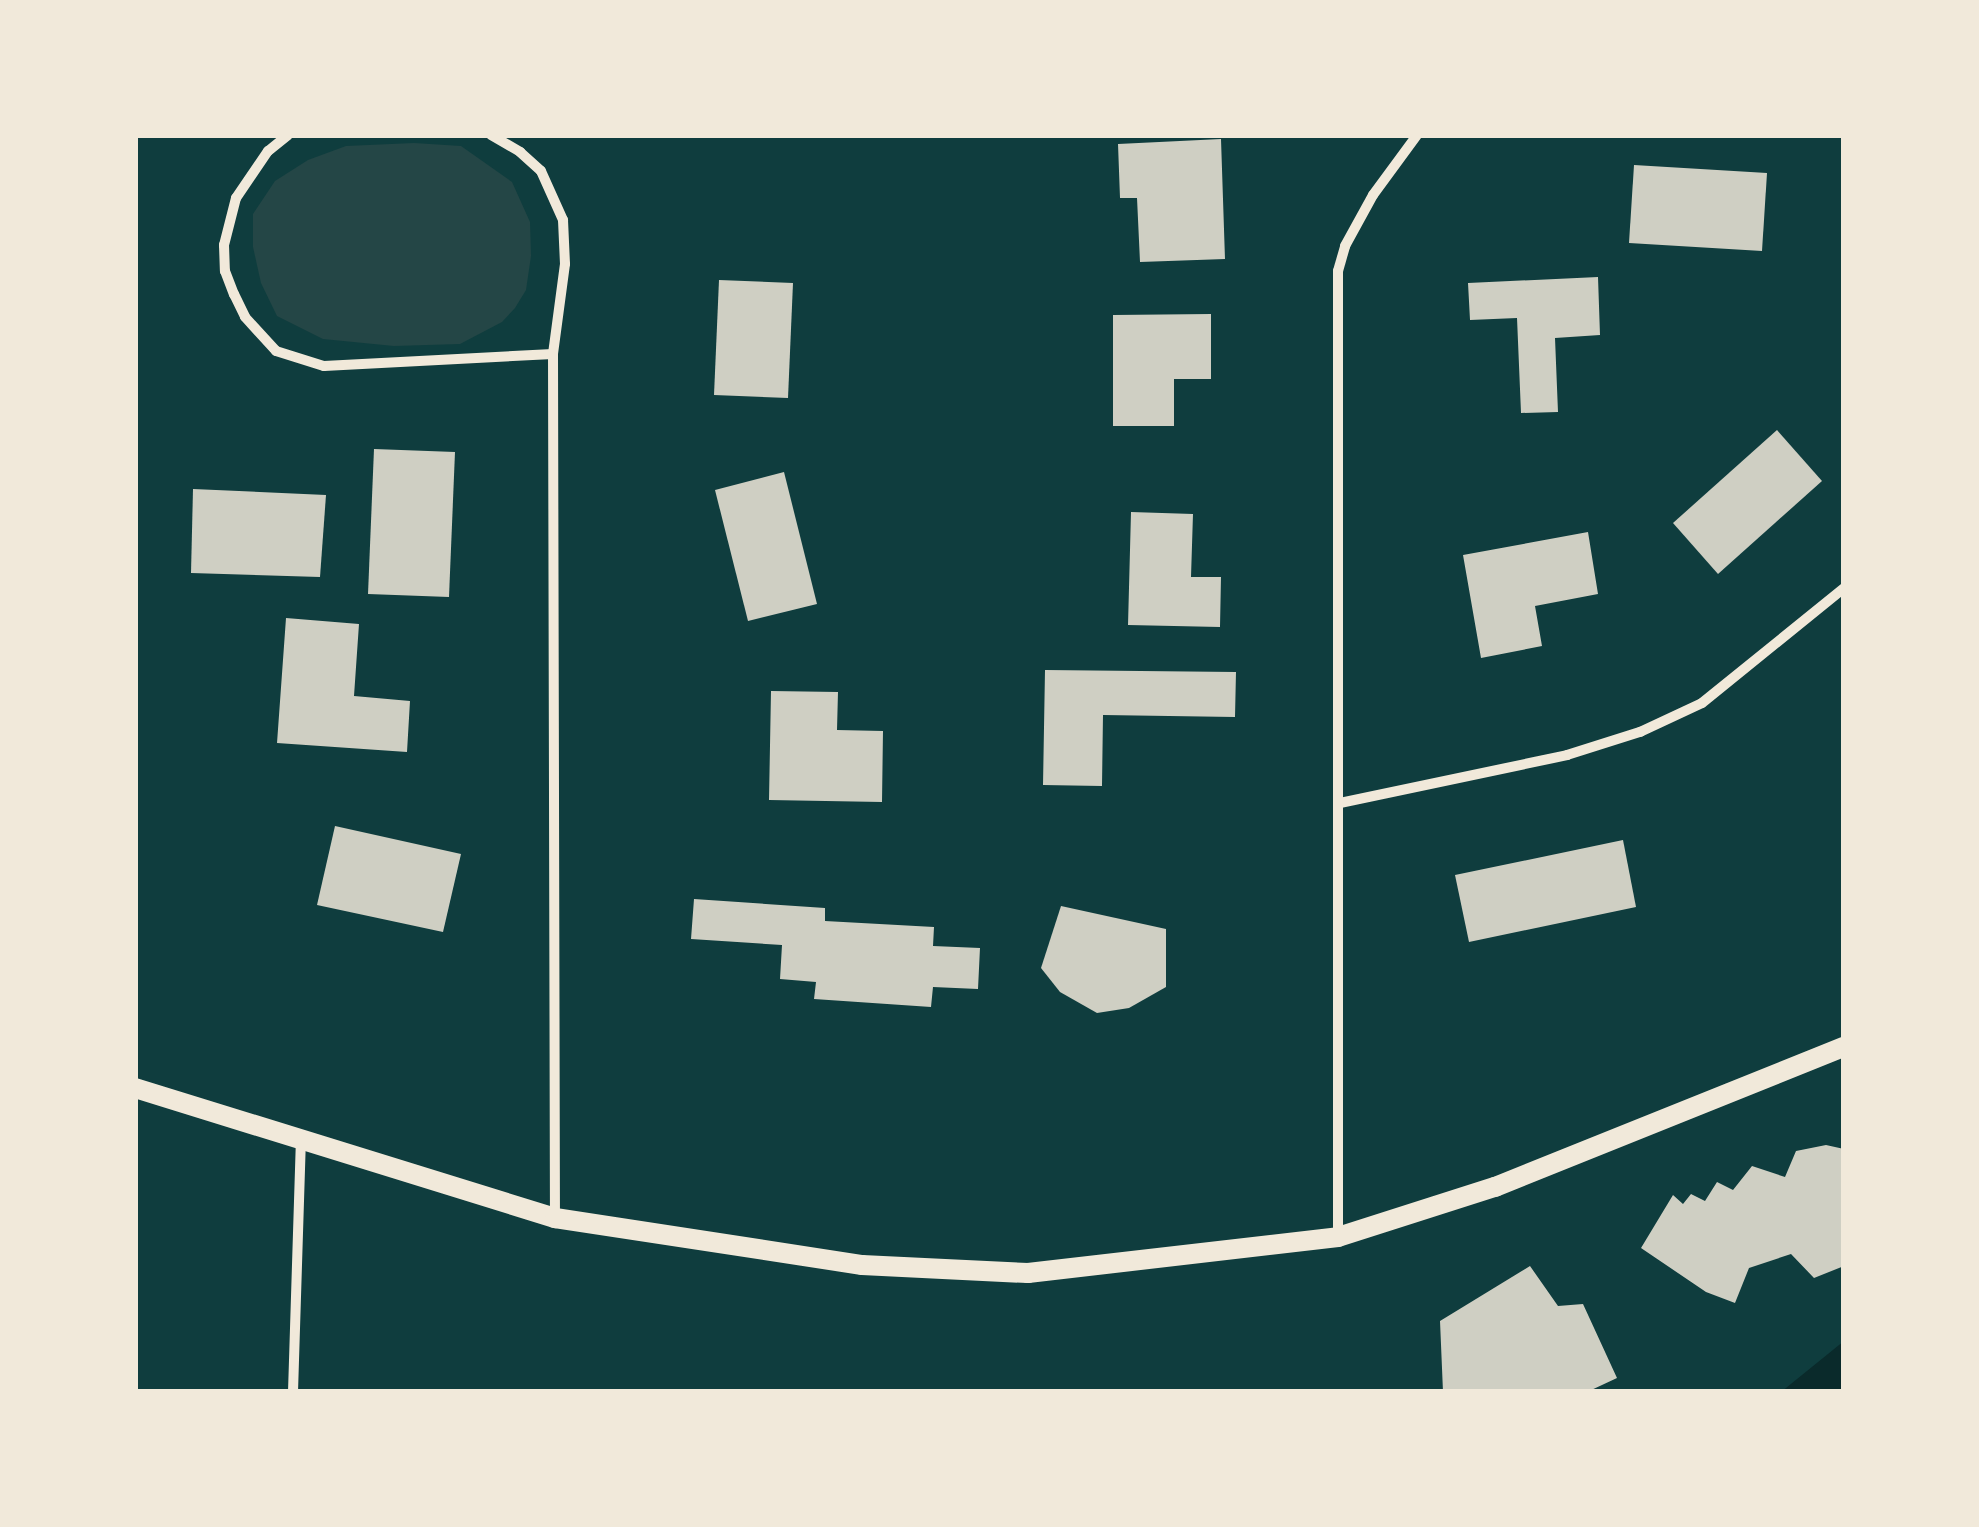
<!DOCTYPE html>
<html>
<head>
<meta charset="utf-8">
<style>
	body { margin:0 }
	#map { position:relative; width:1979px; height:1527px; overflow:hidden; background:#0f3d3e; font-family:Raleway,sans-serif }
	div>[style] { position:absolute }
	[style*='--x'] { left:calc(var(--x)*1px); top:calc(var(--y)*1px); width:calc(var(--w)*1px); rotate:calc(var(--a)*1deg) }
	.green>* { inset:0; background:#244646 }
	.water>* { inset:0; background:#0a2a2b }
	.building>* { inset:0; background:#cfcfc3 }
	.minor>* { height:10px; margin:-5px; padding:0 5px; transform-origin:5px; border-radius:5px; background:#f1e9da }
	.secondary>* { height:20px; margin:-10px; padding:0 10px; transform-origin:10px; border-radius:10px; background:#f1e9da }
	span { translate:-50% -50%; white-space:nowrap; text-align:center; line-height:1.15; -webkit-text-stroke:8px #f1e9da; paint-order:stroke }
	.frame { position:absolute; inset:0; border:138px solid #f1e9da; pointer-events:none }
</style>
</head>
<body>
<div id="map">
	<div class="green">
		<i style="clip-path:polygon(414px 143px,461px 146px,512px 182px,530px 222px,531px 256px,526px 290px,515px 308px,502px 322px,460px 344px,394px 346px,323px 339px,277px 316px,261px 283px,253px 247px,253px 214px,275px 181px,308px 160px,346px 146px)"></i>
	</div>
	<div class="water">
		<i style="clip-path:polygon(1844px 1341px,1844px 1392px,1781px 1392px)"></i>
	</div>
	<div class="building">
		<i style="clip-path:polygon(1221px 139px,1225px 259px,1140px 262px,1137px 198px,1120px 198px,1118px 144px)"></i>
		<i style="clip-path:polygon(1634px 165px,1767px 173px,1762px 251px,1629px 243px)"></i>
		<i style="clip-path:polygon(1598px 277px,1600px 335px,1555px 338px,1558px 412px,1521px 413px,1517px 318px,1470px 320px,1468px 283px)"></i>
		<i style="clip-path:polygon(719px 280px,793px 283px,788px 398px,714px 395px)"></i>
		<i style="clip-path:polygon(1211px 314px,1211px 379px,1174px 379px,1174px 426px,1113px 426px,1113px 315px)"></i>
		<i style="clip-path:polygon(1777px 430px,1822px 481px,1718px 574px,1673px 523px)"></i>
		<i style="clip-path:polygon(374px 449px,455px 452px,449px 597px,368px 594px)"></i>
		<i style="clip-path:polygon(784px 472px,817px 604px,748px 621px,715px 490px)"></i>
		<i style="clip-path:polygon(193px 489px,326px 495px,320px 577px,191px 573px)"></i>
		<i style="clip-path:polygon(1131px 512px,1193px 514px,1191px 577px,1221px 577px,1220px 627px,1128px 625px)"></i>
		<i style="clip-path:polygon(1588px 532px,1598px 594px,1535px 606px,1542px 646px,1481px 658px,1463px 555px)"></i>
		<i style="clip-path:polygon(286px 618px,359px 624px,354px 696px,410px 701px,407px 752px,277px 743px)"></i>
		<i style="clip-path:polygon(1045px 670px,1236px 672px,1235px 717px,1103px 715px,1102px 786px,1043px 785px)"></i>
		<i style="clip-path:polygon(771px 691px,838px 692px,837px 730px,883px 731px,882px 802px,769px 800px)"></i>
		<i style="clip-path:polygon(335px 826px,461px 854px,443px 932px,317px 905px)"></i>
		<i style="clip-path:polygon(1623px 840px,1636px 907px,1469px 942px,1455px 875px)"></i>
		<i style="clip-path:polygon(694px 899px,825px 908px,825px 921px,934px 927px,933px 946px,980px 948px,978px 989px,933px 987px,931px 1007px,814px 999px,816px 982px,780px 979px,782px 945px,691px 939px)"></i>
		<i style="clip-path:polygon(1061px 906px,1166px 929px,1166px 987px,1129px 1008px,1097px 1013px,1060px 992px,1041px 968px)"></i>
		<i style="clip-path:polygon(1826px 1145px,1844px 1149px,1844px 1266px,1814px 1278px,1791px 1254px,1749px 1268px,1735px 1303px,1706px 1292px,1641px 1248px,1673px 1195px,1683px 1204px,1691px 1194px,1705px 1201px,1717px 1182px,1733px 1190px,1752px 1166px,1785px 1177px,1796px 1151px)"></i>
		<i style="clip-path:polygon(1530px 1266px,1558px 1306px,1583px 1304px,1617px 1378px,1587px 1392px,1443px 1392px,1440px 1321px)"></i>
	</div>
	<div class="minor">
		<i style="--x:288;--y:135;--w:26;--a:141"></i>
		<i style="--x:268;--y:151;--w:57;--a:124.2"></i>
		<i style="--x:236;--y:198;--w:49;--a:104.3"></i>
		<i style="--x:224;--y:245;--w:26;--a:88"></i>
		<i style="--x:225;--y:271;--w:25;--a:69"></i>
		<i style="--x:234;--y:294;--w:25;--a:64"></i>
		<i style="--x:245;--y:317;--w:46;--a:47.6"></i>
		<i style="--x:276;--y:351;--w:50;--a:17.4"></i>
		<i style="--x:324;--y:366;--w:229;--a:-3"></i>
		<i style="--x:491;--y:135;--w:34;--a:30"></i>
		<i style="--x:520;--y:152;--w:28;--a:42"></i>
		<i style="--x:541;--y:171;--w:54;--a:65.8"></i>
		<i style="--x:563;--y:220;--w:44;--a:87.4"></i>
		<i style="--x:565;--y:264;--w:91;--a:97.6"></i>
		<i style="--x:553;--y:354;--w:863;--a:89.87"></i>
		<i style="--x:1340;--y:803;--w:232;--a:-11.9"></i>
		<i style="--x:1567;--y:755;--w:77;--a:-17.5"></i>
		<i style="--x:1640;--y:732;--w:68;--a:-25.1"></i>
		<i style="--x:1702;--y:703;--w:183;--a:-39"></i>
		<i style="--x:1338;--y:1236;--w:965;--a:-90"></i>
		<i style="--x:1338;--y:271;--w:26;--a:-74"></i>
		<i style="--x:1345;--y:246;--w:58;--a:-61.2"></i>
		<i style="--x:1373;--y:195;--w:74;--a:-53.7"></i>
		<i style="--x:293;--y:1392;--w:253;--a:-88.2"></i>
	</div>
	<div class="secondary">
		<i style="--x:135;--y:1088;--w:440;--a:17.2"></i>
		<i style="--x:555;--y:1218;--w:311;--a:8.7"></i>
		<i style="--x:862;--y:1265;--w:166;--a:2.8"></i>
		<i style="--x:1028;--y:1273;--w:312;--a:-6.6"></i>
		<i style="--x:1338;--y:1237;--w:165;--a:-17.7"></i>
		<i style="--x:1495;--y:1187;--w:376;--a:-21.9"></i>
	</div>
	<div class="frame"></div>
</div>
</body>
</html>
